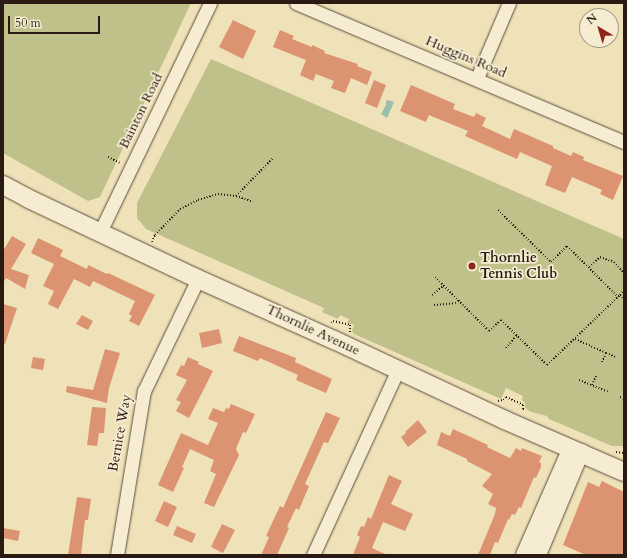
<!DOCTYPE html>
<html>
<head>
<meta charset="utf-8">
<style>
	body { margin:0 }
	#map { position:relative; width:627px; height:558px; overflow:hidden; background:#efe2b8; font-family:Cardo,serif }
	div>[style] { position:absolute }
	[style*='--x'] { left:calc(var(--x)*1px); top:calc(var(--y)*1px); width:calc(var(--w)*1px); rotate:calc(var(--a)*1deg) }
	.green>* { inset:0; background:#c0c18a }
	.water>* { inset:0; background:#9bbfa8 }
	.building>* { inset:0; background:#dc9372 }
	.path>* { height:2px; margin-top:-1px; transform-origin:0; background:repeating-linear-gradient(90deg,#291b14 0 1px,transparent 0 3px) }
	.roads { filter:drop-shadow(0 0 1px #5a4d3d) drop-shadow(0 0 1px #5a4d3d) }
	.minor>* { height:13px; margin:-6.5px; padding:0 6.5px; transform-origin:6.5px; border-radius:6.5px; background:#f5ecd1 }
	.tertiary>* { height:16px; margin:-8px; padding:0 8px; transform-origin:8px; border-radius:8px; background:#f5ecd1 }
	.secondary>* { height:18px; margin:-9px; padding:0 9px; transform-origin:9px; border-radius:9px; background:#f5ecd1 }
	.dots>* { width:11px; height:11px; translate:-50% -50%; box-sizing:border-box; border:2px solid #f5ecd1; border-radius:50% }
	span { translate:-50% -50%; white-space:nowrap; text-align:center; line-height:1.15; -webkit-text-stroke:3.5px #f5ecd1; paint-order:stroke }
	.street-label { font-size:14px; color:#291b14 }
	.poi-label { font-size:14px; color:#291b14; font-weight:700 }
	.left { translate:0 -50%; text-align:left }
	.frame { position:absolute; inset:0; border:4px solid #291b14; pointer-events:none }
	.north { position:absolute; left:579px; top:8px; width:40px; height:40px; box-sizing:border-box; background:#f5ecd1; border:1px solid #a39885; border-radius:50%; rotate:322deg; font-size:11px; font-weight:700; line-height:16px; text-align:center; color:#291b14 }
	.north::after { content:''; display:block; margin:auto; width:14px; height:18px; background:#8f2418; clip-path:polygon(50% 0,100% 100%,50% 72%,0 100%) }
	.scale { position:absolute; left:8px; top:16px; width:92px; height:18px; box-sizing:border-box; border:2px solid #291b14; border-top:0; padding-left:5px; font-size:12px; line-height:14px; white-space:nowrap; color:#291b14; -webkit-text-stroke:3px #f5ecd1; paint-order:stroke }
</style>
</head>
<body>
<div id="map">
	<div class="green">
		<i style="clip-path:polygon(3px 3px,191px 3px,100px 197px,88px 201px,3px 153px)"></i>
		<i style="clip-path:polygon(211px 59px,624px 239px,624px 446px,612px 446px,549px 419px,547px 416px,531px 412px,525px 408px,525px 403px,522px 400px,523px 396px,506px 388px,501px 399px,354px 334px,352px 331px,354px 325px,347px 323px,349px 319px,340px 315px,338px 319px,322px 312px,324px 308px,146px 229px,137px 218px,137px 203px)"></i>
	</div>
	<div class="water">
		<i style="clip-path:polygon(388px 100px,394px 102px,387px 118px,381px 114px,386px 105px,386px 101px)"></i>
	</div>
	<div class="building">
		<i style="clip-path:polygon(233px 20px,256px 31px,243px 59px,219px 47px)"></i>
		<i style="clip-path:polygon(280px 30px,294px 36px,292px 39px,312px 47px,312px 45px,325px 51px,324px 53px,358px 64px,357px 66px,372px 72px,367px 85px,351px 78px,345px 93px,331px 88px,334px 81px,316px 74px,313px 81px,300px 75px,306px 60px,273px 47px)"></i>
		<i style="clip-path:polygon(374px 80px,386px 85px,377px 108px,365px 103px)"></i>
		<i style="clip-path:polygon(411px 85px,455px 104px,453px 109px,474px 117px,476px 113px,486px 118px,482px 126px,510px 139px,514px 129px,553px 146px,553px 148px,571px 156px,573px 152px,584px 157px,583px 160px,623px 176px,613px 200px,600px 194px,602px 190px,572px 177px,565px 193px,545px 185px,552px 166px,520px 152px,517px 159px,465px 136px,468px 131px,429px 115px,426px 122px,400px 111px)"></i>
		<i style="clip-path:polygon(12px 236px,26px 244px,11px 269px,29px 275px,25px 289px,6px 278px,3px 283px,3px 251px)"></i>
		<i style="clip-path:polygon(38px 238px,63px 250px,60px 256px,87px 269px,88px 265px,107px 274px,108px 273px,155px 295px,139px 326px,129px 321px,132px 316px,129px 314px,135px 301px,93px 281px,90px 287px,74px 279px,58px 309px,48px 304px,54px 291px,43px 286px,54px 264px,31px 253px)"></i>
		<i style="clip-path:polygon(3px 304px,17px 308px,5px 344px,3px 344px)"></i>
		<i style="clip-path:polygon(82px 315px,93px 321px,88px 330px,76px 324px)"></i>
		<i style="clip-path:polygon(219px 329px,222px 343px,202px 348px,199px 333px)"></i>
		<i style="clip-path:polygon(239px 336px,296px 358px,295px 362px,332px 379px,326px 393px,296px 380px,298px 375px,260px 358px,258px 361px,233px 351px)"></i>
		<i style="clip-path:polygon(105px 349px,120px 353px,109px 388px,107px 403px,66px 392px,67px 386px,93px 390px)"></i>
		<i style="clip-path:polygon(33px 357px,45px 359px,43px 370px,31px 368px)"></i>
		<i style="clip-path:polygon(188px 357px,199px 362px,198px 364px,213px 371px,189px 418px,176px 411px,181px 402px,176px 400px,187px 380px,176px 375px,181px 365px,184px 366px)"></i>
		<i style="clip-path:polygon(231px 404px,255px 414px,246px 433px,243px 432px,236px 449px,239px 455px,214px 507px,204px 503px,216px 474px,210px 471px,214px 460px,190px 449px,182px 467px,184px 468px,173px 492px,158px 485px,181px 433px,208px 445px,218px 423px,208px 419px,213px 408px,224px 412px,226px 408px,229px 409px)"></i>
		<i style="clip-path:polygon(92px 407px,106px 408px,104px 433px,99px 433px,97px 446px,87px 445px)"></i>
		<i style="clip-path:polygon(326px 412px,340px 418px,328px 443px,324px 442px,305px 484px,309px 486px,299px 510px,296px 508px,287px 527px,289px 528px,277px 555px,261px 555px,269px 537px,266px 536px,280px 506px,283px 508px)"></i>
		<i style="clip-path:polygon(418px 420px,427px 432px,408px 447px,401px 437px,406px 433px,405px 432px)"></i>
		<i style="clip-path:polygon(453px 429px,488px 445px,487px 447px,510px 458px,516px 448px,521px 451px,522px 448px,542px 456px,539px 462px,541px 463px,541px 467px,536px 478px,534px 477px,521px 508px,519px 507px,515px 515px,512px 514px,509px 520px,508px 519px,498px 543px,495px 542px,490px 555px,478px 555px,495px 514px,496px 508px,488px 504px,493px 494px,482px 486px,492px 474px,467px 461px,467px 459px,437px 445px,441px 432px,450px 436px)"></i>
		<i style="clip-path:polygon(389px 475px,402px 481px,391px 504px,413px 514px,405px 531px,383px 522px,372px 548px,387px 555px,353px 555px,360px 537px,357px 535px,361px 526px,364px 527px,368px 517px,371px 519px)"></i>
		<i style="clip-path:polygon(602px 481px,624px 492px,624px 555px,586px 555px,563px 545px,588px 482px,599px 487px)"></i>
		<i style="clip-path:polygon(77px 497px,91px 499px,88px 520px,85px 520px,81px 555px,68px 555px)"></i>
		<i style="clip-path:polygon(164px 501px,177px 507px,168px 527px,155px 521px)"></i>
		<i style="clip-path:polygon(222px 524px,235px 530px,223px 553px,211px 547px)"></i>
		<i style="clip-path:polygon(177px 526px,196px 534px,192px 543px,173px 535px)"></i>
		<i style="clip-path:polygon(3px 528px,20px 531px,18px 541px,3px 538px)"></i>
	</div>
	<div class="path">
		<i style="--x:108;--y:157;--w:13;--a:27"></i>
		<i style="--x:236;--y:196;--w:53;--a:-45.8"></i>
		<i style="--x:498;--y:210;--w:74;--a:44.5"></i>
		<i style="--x:551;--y:262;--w:23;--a:-45"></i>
		<i style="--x:567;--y:246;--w:72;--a:45"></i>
		<i style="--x:152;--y:242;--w:8;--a:-67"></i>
		<i style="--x:155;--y:235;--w:36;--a:-46"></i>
		<i style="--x:180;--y:209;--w:20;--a:-27"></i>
		<i style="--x:198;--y:200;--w:21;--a:-17"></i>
		<i style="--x:218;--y:194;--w:18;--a:6"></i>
		<i style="--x:236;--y:196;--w:18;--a:19"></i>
		<i style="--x:589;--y:267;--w:15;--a:-42"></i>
		<i style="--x:600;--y:257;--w:15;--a:20"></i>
		<i style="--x:614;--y:262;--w:15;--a:48"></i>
		<i style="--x:435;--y:277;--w:76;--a:45"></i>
		<i style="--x:489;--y:331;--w:16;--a:-43"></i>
		<i style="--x:501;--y:320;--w:64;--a:44.4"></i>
		<i style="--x:547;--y:365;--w:101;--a:-43.8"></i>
		<i style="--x:620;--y:295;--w:6;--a:45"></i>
		<i style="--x:432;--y:295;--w:14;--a:-39"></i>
		<i style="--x:620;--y:295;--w:6;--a:-51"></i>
		<i style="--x:434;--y:305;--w:21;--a:-5"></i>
		<i style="--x:455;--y:303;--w:4;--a:-34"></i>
		<i style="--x:331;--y:323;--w:3;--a:-45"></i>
		<i style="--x:333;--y:321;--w:17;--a:13"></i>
		<i style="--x:350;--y:325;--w:7;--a:90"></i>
		<i style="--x:575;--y:339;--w:34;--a:24"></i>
		<i style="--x:606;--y:353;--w:10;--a:114"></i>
		<i style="--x:506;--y:348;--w:17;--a:-50"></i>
		<i style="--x:606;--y:353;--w:11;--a:22"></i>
		<i style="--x:579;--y:380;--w:31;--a:22"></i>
		<i style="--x:592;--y:385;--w:12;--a:-66"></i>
		<i style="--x:620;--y:397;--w:4;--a:27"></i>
		<i style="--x:498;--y:401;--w:5;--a:-11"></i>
		<i style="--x:503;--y:400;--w:4;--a:-45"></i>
		<i style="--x:506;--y:397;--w:19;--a:25"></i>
		<i style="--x:523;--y:405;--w:4;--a:90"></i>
		<i style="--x:523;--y:409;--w:3;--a:45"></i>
		<i style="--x:616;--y:452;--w:8;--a:7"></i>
	</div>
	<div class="roads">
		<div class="minor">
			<i style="--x:296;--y:3;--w:356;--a:23"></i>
			<i style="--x:477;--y:78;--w:82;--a:-66.9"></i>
			<i style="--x:100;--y:232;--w:254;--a:-64.3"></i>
			<i style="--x:117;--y:555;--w:166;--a:-80.7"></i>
			<i style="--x:144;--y:391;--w:124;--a:-64.3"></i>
			<i style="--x:313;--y:555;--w:205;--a:-65.4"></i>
		</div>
		<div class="tertiary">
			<i style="--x:524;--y:555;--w:117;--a:-66.3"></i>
			<i style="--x:538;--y:555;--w:112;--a:-67.3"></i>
		</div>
		<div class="secondary">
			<i style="--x:3;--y:185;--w:27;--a:28"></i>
			<i style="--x:27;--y:198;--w:189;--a:25.3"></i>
			<i style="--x:198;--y:279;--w:149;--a:24.2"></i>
			<i style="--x:334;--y:340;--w:189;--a:25.1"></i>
			<i style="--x:505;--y:420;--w:130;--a:23.6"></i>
		</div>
	</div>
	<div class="dots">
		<i style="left:472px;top:266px;background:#8f2418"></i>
	</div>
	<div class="street-label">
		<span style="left:466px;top:57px;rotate:23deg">Huggins Road</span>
		<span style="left:141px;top:111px;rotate:-64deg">Bainton Road</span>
		<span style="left:313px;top:330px;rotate:25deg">Thornlie Avenue</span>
		<span style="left:120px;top:433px;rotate:-80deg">Bernice Way</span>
	</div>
	<div class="poi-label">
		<span class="left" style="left:480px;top:266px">Thornlie<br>Tennis Club</span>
	</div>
	<div class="frame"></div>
	<div class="north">N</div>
	<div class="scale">50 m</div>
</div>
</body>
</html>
